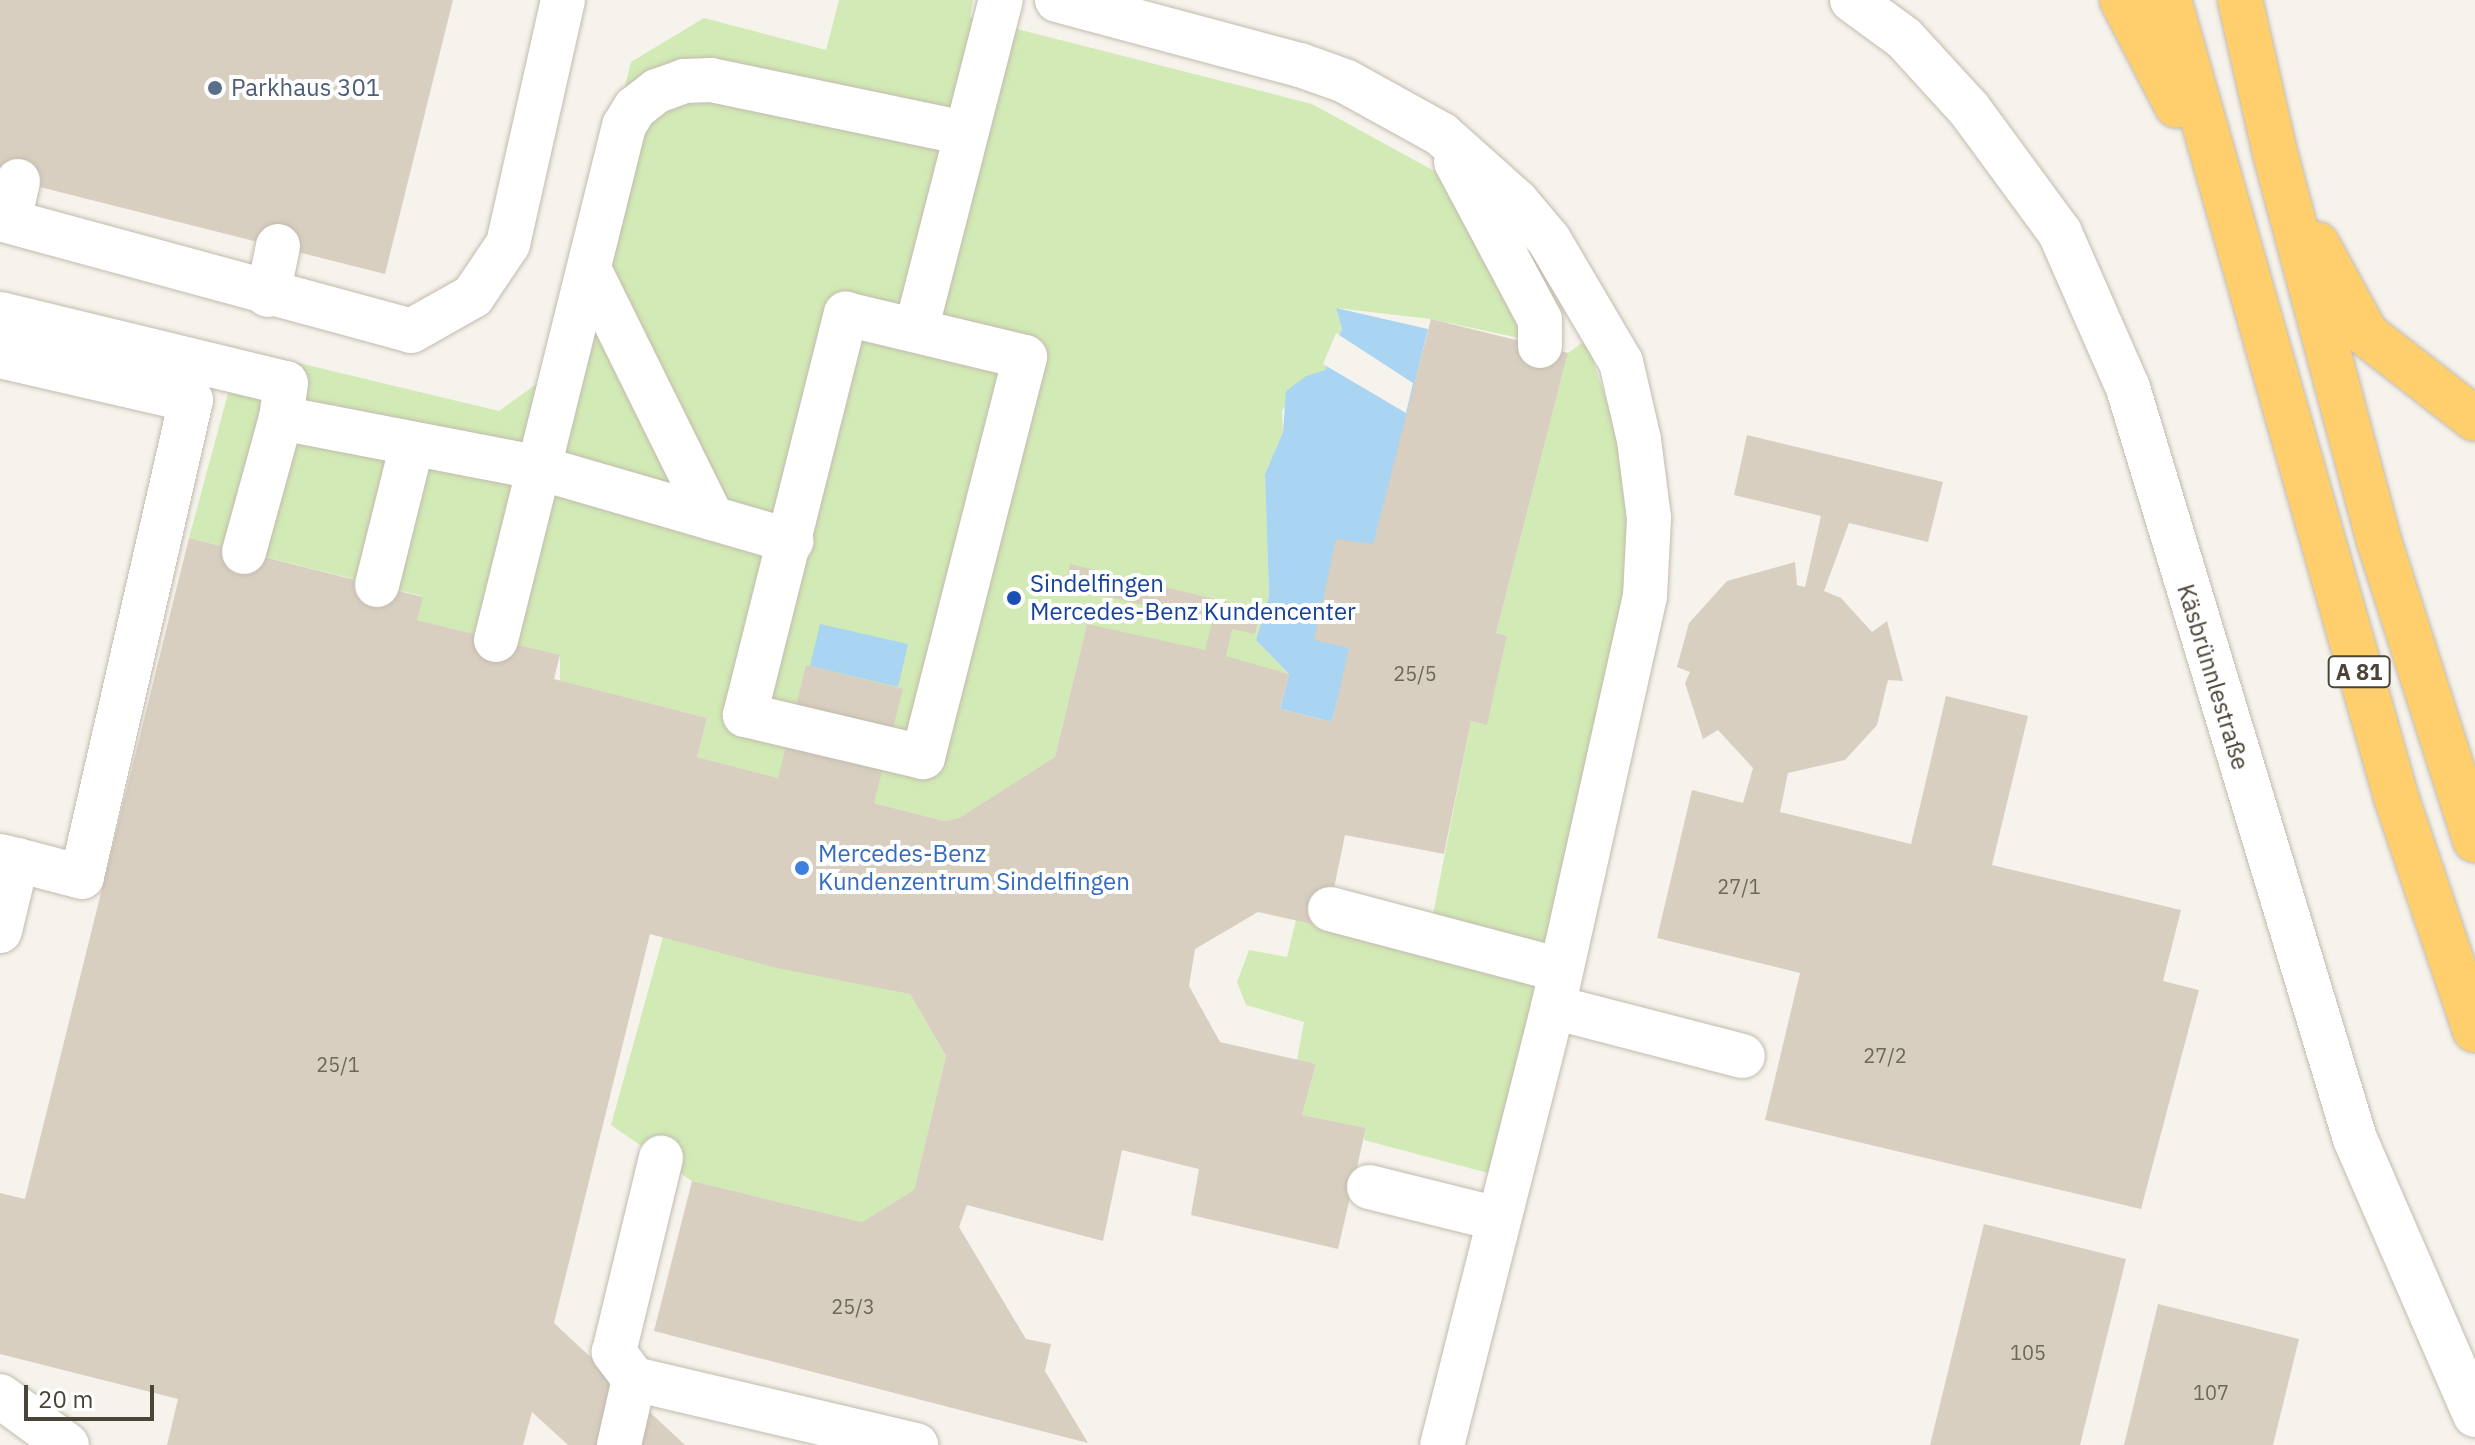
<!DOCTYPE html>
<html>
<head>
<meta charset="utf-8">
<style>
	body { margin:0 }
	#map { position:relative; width:2475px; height:1445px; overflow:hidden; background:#f6f3ec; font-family:"IBM Plex Sans",sans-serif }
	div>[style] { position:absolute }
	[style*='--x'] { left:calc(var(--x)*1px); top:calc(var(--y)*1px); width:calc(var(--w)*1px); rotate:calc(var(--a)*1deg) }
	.green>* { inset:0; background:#d2eab5 }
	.water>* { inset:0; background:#a9d4f2 }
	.pier>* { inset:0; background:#f6f3ec }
	.building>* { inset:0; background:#d8cfc1 }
	.roads { filter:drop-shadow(0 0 2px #c2bbae) drop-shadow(0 0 2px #c2bbae) }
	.minor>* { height:44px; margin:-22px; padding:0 22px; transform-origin:22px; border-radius:22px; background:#fff }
	.highway>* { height:44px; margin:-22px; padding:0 22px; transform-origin:22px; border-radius:22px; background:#ffcf6e }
	.dots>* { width:22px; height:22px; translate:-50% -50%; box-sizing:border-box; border:4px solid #fff; border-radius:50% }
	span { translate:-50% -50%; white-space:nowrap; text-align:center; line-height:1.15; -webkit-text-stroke:8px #fff; paint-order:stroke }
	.number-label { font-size:20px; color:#6e675b }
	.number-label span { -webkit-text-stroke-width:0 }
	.shield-label span { padding:2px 6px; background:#fff; border:2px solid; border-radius:6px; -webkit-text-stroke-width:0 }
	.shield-label { font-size:22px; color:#4b4439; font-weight:700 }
	.service-label { font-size:24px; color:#4e5e75 }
	.left { translate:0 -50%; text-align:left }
	.transit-label { font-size:24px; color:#164399 }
	.street-label { font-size:24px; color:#4b4439 }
	.shop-label { font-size:24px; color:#366cbe }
	.scale { position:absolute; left:24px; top:1385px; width:130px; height:36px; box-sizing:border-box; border:4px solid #4b4439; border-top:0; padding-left:10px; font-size:24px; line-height:28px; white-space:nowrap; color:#4b4439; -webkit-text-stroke:6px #fff; paint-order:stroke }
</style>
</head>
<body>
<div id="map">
	<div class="green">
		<i style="clip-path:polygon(839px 0,973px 0,970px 17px,1312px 104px,1436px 172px,1528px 340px,1431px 319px,1336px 308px,1342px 329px,1325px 370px,1306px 376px,1282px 411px,1283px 432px,1265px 474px,1269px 596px,1256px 640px,1289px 674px,1087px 624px,1055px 757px,959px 818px,944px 821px,697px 757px,707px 718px,560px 681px,560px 655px,417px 620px,422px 596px,189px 538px,240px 349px,499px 411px,553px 372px,631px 62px,704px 18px,826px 50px)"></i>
		<i style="clip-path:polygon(1586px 340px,1622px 447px,1632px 562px,1492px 1174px,1364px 1140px,1366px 1128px,1302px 1115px,1316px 1064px,1297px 1060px,1304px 1022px,1246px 1005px,1237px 982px,1249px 950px,1287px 957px,1296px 920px,1426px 950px,1471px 721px,1487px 724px,1507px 636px,1496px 633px,1568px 353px)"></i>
		<i style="clip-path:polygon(663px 937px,910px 994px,946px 1056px,914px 1190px,862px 1222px,692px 1181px,611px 1125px)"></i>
	</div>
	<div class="water">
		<i style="clip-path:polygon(1336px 308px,1428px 329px,1332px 722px,1280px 709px,1289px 674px,1256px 640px,1269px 596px,1265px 474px,1283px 432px,1286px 391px,1306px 376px,1325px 370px,1342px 329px)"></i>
		<i style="clip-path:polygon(820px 624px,908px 644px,898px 687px,810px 666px)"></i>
	</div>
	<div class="pier">
		<i style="clip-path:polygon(1336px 333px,1413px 383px,1406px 413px,1323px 364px)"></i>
	</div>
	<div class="building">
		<i style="clip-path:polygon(0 0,453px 0,385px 274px,0 177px)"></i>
		<i style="clip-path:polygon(1431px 319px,1568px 353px,1496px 633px,1507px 636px,1487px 725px,1471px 721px,1444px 854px,1345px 835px,1326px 927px,1258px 912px,1195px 949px,1189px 986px,1220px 1042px,1316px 1064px,1302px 1115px,1366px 1128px,1338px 1249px,1191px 1215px,1199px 1169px,1122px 1150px,1103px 1241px,967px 1205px,959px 1227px,1026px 1339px,1051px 1344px,1045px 1371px,1088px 1443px,654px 1331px,692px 1181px,862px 1222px,914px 1190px,946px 1056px,910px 994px,777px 968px,650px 934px,554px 1323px,685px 1445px,568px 1445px,532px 1412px,523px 1445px,167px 1445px,178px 1399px,0 1354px,0 1193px,25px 1199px,189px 538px,423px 597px,417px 620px,560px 655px,554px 679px,707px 718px,697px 757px,778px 778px,806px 665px,903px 689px,874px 803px,944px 821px,959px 818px,1055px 757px,1087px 624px,1205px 650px,1212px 622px,1065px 586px,1070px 564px,1260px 610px,1255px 634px,1232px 629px,1226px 656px,1289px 674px,1280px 709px,1332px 722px,1349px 648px,1314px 640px,1336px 539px,1373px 544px)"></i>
		<i style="clip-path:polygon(1747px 435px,1943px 482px,1928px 542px,1849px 523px,1824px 591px,1841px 598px,1872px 632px,1887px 621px,1903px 681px,1888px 680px,1877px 725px,1845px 760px,1788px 773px,1780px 812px,1911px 844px,1946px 696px,2028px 716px,1992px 865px,2181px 910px,2163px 981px,2199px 990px,2141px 1209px,1765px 1120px,1800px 973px,1657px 938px,1692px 790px,1743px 803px,1753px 768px,1718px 730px,1703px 739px,1685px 683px,1690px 672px,1677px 667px,1689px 623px,1727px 581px,1795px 562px,1797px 585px,1805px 587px,1821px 516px,1734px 495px)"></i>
		<i style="clip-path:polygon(1984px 1224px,2126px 1259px,2080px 1445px,1930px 1445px)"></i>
		<i style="clip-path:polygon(2158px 1304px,2299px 1339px,2273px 1445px,2124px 1445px)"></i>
	</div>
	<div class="roads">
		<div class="minor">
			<i style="--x:1057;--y:0;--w:252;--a:15"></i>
			<i style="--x:1300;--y:65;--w:48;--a:19.6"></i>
			<i style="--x:1345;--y:81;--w:110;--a:28.9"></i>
			<i style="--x:1441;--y:134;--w:102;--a:41.8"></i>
			<i style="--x:1517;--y:202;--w:50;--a:49.9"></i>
			<i style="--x:1549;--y:240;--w:142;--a:59.5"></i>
			<i style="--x:1621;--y:362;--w:80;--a:77"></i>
			<i style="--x:1639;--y:440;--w:79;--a:82.7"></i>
			<i style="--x:1649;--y:518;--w:78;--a:92.9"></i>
			<i style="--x:1645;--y:596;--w:421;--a:102.6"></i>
			<i style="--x:1553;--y:1007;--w:452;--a:104.2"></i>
			<i style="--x:1852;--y:0;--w:64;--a:36.2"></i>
			<i style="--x:1904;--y:38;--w:96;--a:47.5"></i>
			<i style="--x:1969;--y:109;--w:154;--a:53.7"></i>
			<i style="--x:2060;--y:233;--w:169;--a:66.3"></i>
			<i style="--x:2128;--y:388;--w:785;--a:73.18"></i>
			<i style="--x:2355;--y:1139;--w:301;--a:66.5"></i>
			<i style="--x:1456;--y:162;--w:179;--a:62"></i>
			<i style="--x:1540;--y:320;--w:26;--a:90"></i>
			<i style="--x:0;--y:219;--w:426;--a:15.2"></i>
			<i style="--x:411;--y:331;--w:71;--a:-29.4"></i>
			<i style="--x:473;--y:296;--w:63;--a:-56.1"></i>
			<i style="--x:508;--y:244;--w:250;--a:-77.3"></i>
			<i style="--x:9;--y:221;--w:41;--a:-77.3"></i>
			<i style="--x:589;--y:269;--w:278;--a:63.7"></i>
			<i style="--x:268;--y:295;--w:50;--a:-78.5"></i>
			<i style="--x:0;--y:314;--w:294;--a:13.6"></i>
			<i style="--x:286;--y:383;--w:35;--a:98"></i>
			<i style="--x:846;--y:314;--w:184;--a:13.5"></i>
			<i style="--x:1025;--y:357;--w:413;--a:104.3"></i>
			<i style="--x:923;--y:757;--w:183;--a:-166.7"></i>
			<i style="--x:745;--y:715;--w:414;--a:-75.9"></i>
			<i style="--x:916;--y:330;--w:341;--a:-75.6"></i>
			<i style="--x:0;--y:356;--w:196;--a:13"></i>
			<i style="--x:191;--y:400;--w:489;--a:102.9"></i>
			<i style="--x:82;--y:877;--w:67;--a:-165.3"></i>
			<i style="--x:244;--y:552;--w:139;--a:-74.6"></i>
			<i style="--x:281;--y:418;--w:260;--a:10.9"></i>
			<i style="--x:536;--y:467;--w:266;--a:16.2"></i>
			<i style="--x:377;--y:585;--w:144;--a:-76"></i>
			<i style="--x:496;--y:640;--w:530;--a:-76.02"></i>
			<i style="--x:624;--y:126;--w:21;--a:-59"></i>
			<i style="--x:635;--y:108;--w:28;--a:-38"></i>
			<i style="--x:657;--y:91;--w:29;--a:-20"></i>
			<i style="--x:684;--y:81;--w:27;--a:-2"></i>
			<i style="--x:711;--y:80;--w:258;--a:11.8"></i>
			<i style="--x:0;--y:856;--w:17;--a:13"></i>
			<i style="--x:17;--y:860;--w:73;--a:103.5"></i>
			<i style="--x:1330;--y:909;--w:239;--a:14.8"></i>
			<i style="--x:1553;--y:1007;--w:196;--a:14.5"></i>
			<i style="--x:1369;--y:1187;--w:133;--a:13.9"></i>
			<i style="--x:634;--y:1379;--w:290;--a:13.2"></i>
			<i style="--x:0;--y:1396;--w:83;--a:36.2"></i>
			<i style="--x:619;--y:1445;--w:68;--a:-77.2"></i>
			<i style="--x:634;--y:1379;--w:34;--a:-127"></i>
			<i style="--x:614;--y:1352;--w:200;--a:-76.4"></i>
		</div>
		<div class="highway">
			<i style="--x:2122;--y:0;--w:119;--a:62.6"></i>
			<i style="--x:2169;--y:0;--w:829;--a:74.1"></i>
			<i style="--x:2396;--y:797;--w:246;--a:71.3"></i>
			<i style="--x:2240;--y:0;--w:157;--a:77.1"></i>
			<i style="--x:2275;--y:153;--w:402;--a:75"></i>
			<i style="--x:2379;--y:541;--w:314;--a:72.2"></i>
			<i style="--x:2317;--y:244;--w:102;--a:61.4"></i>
			<i style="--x:2366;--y:334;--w:138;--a:37.9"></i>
		</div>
	</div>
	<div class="dots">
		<i style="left:215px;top:88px;background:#5c6f8a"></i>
		<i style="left:1014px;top:598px;background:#1a4fb4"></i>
		<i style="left:802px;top:868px;background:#3f7fe0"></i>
	</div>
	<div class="number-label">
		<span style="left:1415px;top:673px">25/5</span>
		<span style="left:1739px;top:886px">27/1</span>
		<span style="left:1885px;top:1055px">27/2</span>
		<span style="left:338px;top:1064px">25/1</span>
		<span style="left:853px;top:1306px">25/3</span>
		<span style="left:2028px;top:1352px">105</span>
		<span style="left:2211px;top:1392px">107</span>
	</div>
	<div class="shield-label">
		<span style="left:2359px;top:672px">A 81</span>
	</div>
	<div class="service-label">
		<span class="left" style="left:231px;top:88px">Parkhaus 301</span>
	</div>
	<div class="transit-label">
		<span class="left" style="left:1030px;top:598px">Sindelfingen<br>Mercedes-Benz Kundencenter</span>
	</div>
	<div class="street-label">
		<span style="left:2213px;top:677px;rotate:73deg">Käsbrünnlestraße</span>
	</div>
	<div class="shop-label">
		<span class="left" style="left:818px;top:868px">Mercedes-Benz<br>Kundenzentrum Sindelfingen</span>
	</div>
	<div class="scale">20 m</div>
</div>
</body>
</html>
